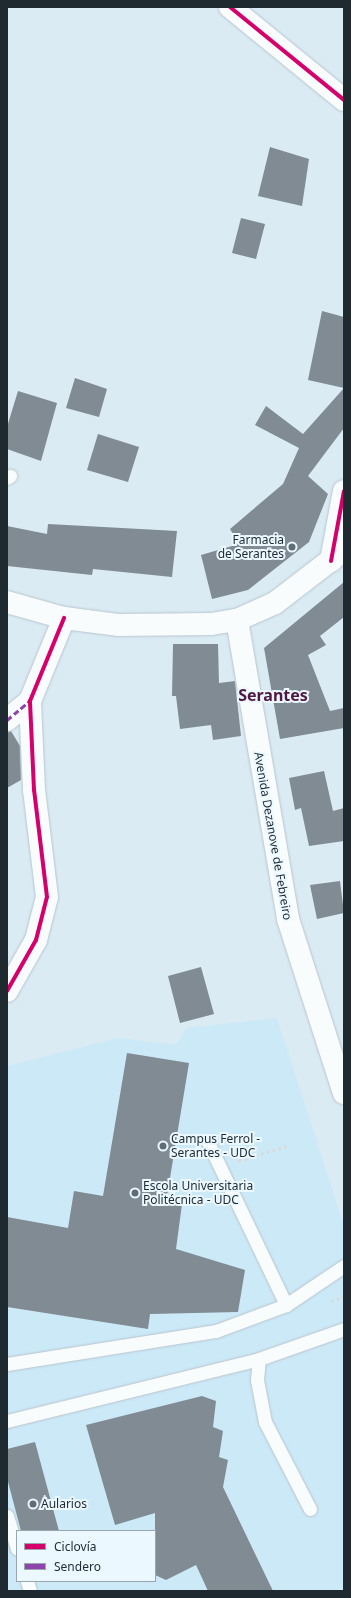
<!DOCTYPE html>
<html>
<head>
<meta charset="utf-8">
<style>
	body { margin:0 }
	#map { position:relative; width:351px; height:1598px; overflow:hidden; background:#daebf4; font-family:"Noto Sans",sans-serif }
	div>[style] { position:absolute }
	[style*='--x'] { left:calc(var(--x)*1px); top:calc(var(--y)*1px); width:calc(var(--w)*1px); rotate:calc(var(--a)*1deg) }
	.built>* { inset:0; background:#cce9f8 }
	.building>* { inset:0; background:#808b93 }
	.path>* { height:2.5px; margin-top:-1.25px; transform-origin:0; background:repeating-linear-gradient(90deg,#d6dbde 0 3px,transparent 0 6px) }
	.roads { filter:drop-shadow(0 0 1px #b9c5cc) drop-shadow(0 0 1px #b9c5cc) }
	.lane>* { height:13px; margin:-6.5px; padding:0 6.5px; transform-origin:6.5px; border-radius:6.5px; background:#f9fcfd }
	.street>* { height:22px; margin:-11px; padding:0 11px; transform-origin:11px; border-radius:11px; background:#f9fcfd }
	.secondary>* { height:22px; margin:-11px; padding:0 11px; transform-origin:11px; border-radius:11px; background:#f9fcfd }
	.quiet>* { height:3px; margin-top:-1.5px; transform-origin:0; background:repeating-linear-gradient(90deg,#8e44ad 0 6px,transparent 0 9px) }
	.cycleway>* { height:4px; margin:-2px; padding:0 2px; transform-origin:2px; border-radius:2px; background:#d6006c }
	.dots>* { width:11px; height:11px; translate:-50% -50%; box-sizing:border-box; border:2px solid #ecf8ff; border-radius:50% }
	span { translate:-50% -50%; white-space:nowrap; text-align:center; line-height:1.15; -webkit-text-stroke:4px #ecf8ff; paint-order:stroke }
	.poi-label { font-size:12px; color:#1e2930 }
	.right { translate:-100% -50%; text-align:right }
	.left { translate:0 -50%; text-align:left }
	.street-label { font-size:12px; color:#1e2930 }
	.district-label { font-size:16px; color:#4f1741; font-weight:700 }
	.frame { position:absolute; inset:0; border:8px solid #1e2930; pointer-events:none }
	.legend { position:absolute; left:16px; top:1530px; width:140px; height:52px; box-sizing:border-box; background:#ecf8ff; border:1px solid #9aa5ac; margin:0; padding:5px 7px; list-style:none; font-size:12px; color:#1e2930 }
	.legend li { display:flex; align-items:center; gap:8px; height:20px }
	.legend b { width:20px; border:1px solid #9aa5ac }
</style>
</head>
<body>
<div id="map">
	<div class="built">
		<i style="clip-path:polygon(evenodd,277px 1018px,344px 1226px,344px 1591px,7px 1591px,7px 1066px,118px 1038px,176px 1045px,186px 1028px,277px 1018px,17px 1531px,155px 1531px,155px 1581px,17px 1581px,17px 1531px)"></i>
	</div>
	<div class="building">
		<i style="clip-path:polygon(270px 147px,309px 159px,302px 206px,258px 196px)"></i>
		<i style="clip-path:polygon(241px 218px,265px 224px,256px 259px,232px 253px)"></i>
		<i style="clip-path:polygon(322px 311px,344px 317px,344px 388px,308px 380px)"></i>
		<i style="clip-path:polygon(75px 378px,107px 389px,99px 417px,66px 408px)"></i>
		<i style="clip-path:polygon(344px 388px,344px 428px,308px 476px,328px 494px,309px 542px,248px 590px,212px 599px,201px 555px,239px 544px,230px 529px,283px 484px,299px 448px,255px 425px,266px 406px,303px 434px)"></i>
		<i style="clip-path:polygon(18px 391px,57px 403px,41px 461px,7px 449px,7px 427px)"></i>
		<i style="clip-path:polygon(98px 434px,139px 447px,128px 482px,87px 470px)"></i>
		<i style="clip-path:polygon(48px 524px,177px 531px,172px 577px,93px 569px,92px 575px,7px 566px,7px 526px,47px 534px)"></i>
		<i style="clip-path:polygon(344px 582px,344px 617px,320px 636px,326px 645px,308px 655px,330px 711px,344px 708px,344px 728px,280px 739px,264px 648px)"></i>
		<i style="clip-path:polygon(173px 644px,218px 644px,219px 683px,235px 681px,241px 736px,213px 740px,211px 725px,180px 729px,176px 696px,172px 696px)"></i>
		<i style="clip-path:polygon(11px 731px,20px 746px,21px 780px,7px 788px,7px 732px)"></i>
		<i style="clip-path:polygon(324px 771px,333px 811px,344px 808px,344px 841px,309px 846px,301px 808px,295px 810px,289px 778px)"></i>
		<i style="clip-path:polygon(340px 881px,344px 913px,317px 919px,310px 885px)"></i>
		<i style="clip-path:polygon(201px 967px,214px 1014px,180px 1023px,168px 976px)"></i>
		<i style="clip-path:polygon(127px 1053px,189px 1063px,166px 1202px,182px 1204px,176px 1249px,245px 1270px,238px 1312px,150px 1314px,148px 1329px,7px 1307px,7px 1217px,68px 1228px,74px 1191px,103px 1196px)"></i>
		<i style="clip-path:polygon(202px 1396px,216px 1401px,213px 1427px,223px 1431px,219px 1457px,228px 1460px,223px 1487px,273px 1591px,208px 1591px,196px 1565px,166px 1580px,155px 1575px,155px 1513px,115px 1525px,86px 1425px)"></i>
		<i style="clip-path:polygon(35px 1442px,59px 1531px,21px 1531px,7px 1478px,7px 1449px)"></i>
	</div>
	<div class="path">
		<i style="--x:238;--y:1161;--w:51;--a:-17"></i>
		<i style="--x:331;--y:1301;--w:14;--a:-17"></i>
	</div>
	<div class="roads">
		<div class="lane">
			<i style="--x:7;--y:478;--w:4;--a:-34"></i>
			<i style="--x:208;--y:1142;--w:181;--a:64.4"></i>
			<i style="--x:286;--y:1305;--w:70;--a:-33.9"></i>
			<i style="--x:7;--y:1364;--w:212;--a:-9"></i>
			<i style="--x:216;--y:1331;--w:75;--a:-20.4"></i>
			<i style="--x:7;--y:1421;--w:260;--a:-13.8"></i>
			<i style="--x:310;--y:1509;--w:98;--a:-117.3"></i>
			<i style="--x:265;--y:1422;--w:43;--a:-100.8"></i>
			<i style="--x:257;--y:1380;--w:21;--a:-85"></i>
			<i style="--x:259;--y:1359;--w:90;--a:-19.4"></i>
			<i style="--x:7;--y:1516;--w:34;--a:73"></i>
			<i style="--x:27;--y:1581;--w:10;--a:73"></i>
		</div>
		<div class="street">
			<i style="--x:230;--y:7;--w:147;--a:39.2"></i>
			<i style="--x:331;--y:561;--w:71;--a:-79.5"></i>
			<i style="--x:7;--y:720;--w:30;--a:-40"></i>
			<i style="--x:7;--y:991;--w:59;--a:-60.4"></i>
			<i style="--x:36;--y:940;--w:44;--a:-75.7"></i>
			<i style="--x:47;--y:897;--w:108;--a:-96.9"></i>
			<i style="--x:34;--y:790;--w:89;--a:-92.6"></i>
			<i style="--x:30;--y:701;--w:90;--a:-67.7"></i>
		</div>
		<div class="secondary">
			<i style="--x:7;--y:602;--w:59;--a:15.7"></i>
			<i style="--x:64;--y:618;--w:54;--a:7.4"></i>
			<i style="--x:118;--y:625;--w:93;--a:-0.6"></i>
			<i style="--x:211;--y:624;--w:26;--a:-9"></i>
			<i style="--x:237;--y:620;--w:42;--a:-24.1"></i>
			<i style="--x:275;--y:603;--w:87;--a:-37.5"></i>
			<i style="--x:237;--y:620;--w:303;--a:80.3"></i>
			<i style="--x:288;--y:919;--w:183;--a:72.2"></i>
		</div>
	</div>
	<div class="quiet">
		<i style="--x:7;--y:720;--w:30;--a:-40"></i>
	</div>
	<div class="cycleway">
		<i style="--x:230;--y:7;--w:147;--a:39.2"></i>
		<i style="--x:331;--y:561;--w:71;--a:-79.5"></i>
		<i style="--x:7;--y:991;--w:59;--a:-60.4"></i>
		<i style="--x:36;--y:940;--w:44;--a:-75.7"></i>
		<i style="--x:47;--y:897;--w:108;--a:-96.9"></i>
		<i style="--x:34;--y:790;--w:89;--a:-92.6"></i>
		<i style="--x:30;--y:701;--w:90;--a:-67.7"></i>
	</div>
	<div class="dots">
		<i style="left:292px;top:547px;background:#606d75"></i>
		<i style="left:163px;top:1146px;background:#606d75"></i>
		<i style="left:135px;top:1193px;background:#606d75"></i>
		<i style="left:33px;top:1504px;background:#606d75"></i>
	</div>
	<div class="poi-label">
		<span class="right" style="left:284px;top:547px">Farmacia<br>de Serantes</span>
		<span class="left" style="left:171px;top:1146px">Campus Ferrol -<br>Serantes - UDC</span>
		<span class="left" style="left:143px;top:1193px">Escola Universitaria<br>Politécnica - UDC</span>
		<span class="left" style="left:41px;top:1504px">Aularios</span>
	</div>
	<div class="street-label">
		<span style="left:273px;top:836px;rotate:80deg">Avenida Dezanove de Febreiro</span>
	</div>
	<div class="district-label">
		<span style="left:273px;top:695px">Serantes</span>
	</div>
	<div class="frame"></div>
	<ul class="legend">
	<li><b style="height:5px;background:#d6006c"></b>Ciclovía</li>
	<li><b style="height:5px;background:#8e44ad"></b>Sendero</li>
	</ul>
</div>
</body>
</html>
